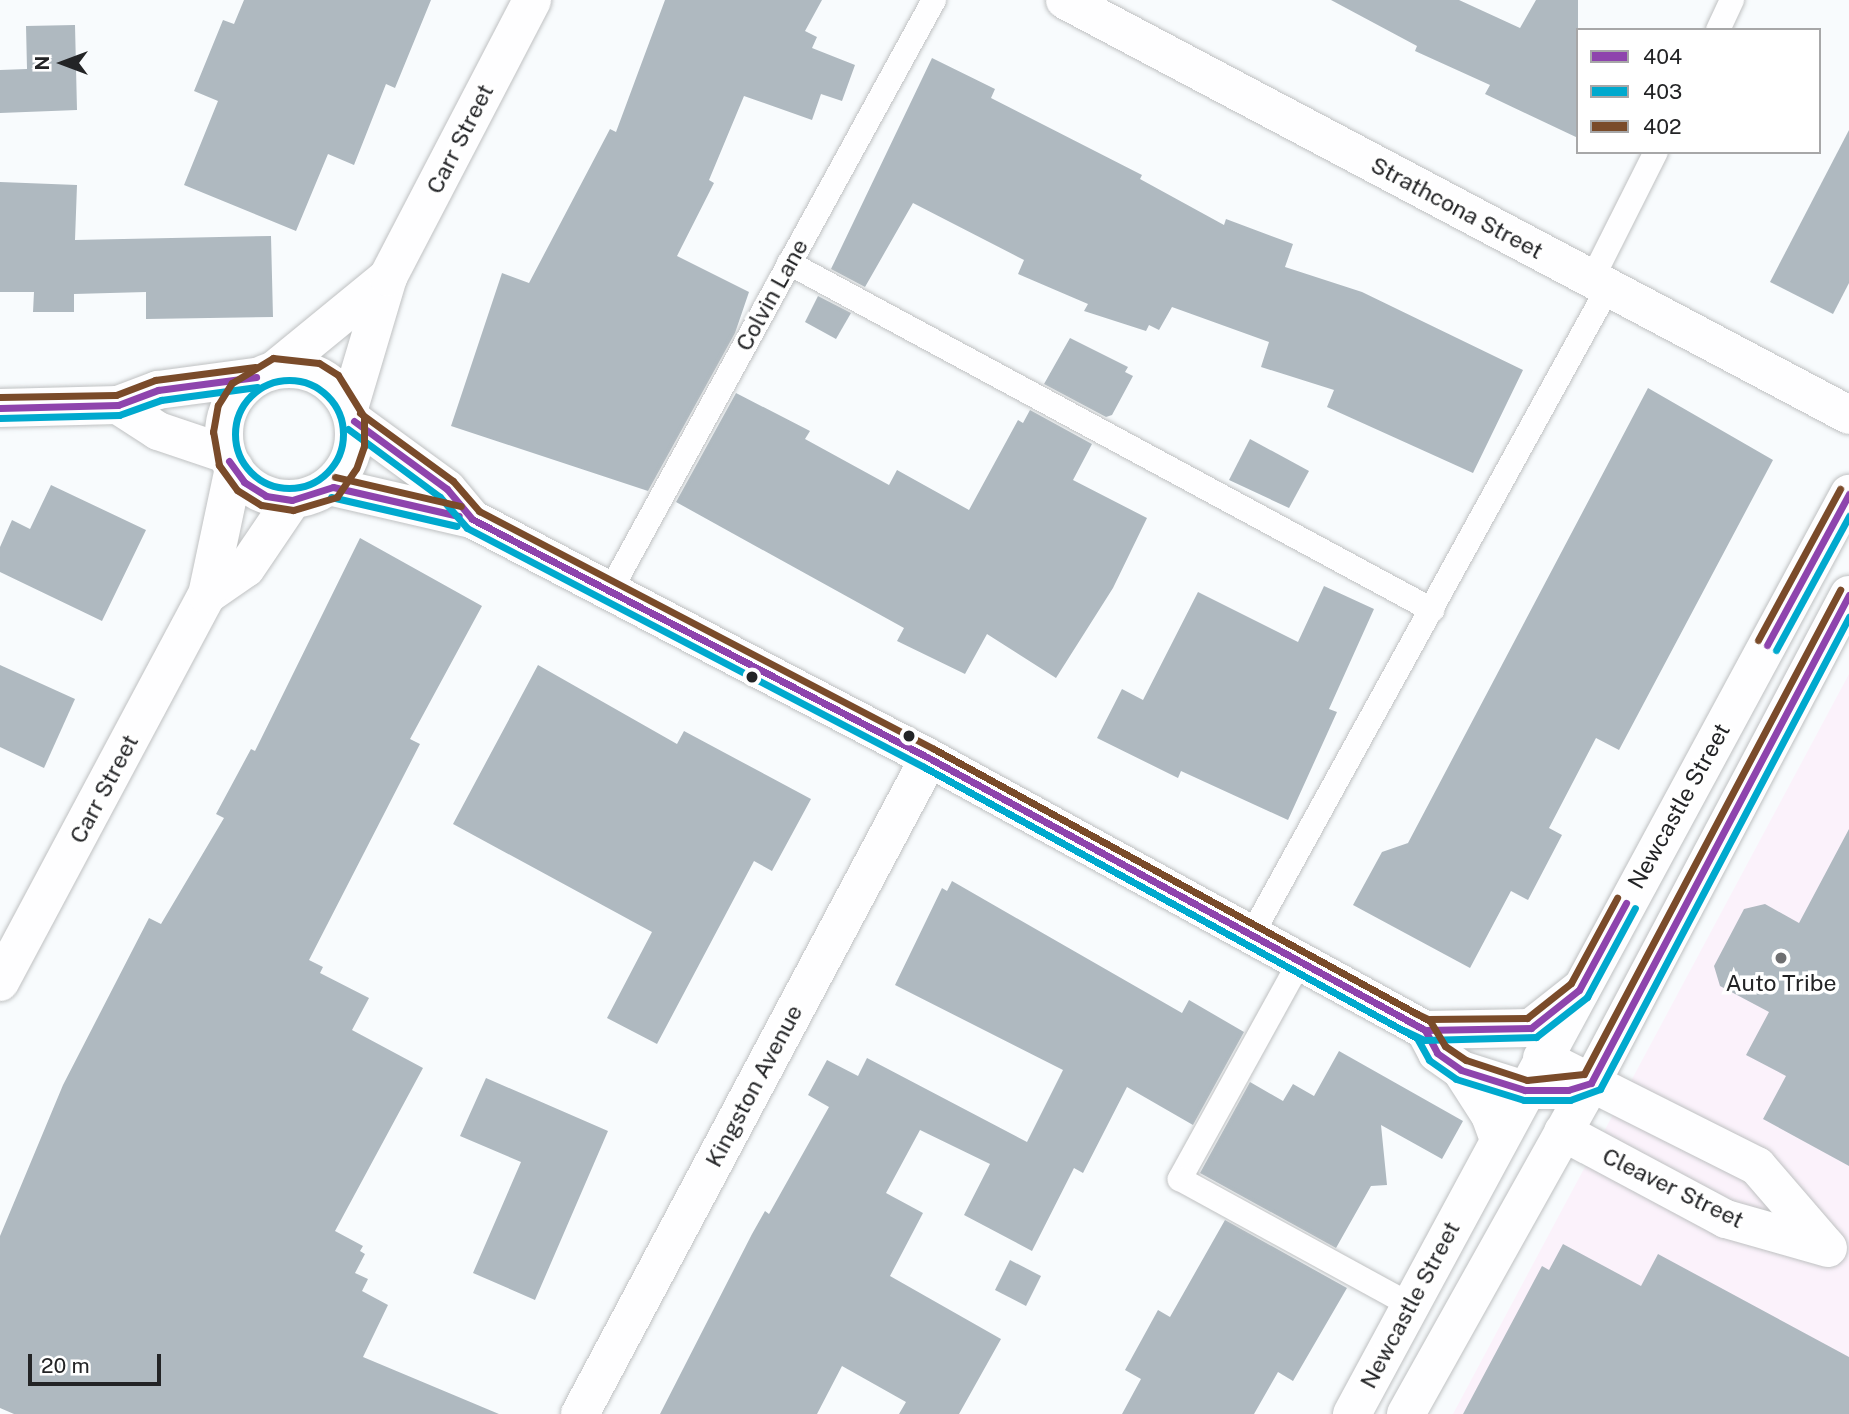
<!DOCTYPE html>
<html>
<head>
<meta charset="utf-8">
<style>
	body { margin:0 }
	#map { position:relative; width:1849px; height:1414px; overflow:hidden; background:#f8fbfd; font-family:"Public Sans",sans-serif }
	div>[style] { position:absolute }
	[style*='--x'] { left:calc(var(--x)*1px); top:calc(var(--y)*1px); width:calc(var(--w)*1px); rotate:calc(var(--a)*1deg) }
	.commercial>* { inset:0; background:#fbf2fb }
	.building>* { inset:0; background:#afb9c0 }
	.roads { filter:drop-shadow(0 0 2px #bfc1c2) drop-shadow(0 0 2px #bfc1c2) }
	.lane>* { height:24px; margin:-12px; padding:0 12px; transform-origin:12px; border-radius:12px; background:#fefeff }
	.street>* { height:38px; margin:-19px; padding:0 19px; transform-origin:19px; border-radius:19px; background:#fefeff }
	.secondary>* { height:38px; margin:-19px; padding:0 19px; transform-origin:19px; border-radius:19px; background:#fefeff }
	.secondary>.ring { margin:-19px; padding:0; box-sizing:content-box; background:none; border:38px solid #fefeff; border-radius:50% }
	.primary>* { height:38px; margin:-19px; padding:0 19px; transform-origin:19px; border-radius:19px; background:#fefeff }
	.bus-1>* { height:7px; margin:-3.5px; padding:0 3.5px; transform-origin:3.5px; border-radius:3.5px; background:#8e44ad }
	.bus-2>* { height:7px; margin:-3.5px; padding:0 3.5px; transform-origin:3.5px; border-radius:3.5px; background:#00a9ce }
	.bus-2>.ring { margin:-3.5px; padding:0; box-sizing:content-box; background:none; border:7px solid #00a9ce; border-radius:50% }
	.bus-3>* { height:7px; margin:-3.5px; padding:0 3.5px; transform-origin:3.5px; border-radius:3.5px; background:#7a4b2a }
	.dots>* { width:19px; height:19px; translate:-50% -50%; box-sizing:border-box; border:4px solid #fff; border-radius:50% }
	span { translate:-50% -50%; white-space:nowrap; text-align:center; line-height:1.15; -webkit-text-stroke:7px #fff; paint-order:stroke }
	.street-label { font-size:23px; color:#232426 }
	.poi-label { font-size:23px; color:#232426 }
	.legend { position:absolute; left:1576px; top:28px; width:245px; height:126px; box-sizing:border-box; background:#fff; border:2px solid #a7a7a8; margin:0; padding:9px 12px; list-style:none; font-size:21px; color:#232426 }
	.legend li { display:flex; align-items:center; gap:14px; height:35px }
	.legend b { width:35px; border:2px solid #a7a7a8 }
	.north { position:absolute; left:28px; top:28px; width:70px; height:70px; -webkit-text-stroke:5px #fff; paint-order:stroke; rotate:270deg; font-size:19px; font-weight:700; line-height:28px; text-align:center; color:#232426 }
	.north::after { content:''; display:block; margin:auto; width:24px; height:32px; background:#232426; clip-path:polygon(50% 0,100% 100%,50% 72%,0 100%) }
	.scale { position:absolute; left:28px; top:1354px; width:133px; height:32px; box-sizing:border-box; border:4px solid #232426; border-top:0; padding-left:9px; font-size:21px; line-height:24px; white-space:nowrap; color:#232426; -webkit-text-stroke:5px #fff; paint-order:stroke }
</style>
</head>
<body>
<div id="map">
	<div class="commercial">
		<i style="clip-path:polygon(1849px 674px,1849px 1414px,1453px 1414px,1556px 1221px)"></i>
	</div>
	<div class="building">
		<i style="clip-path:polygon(244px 0,431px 0,395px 88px,386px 84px,354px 165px,328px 154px,296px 231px,184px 185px,218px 101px,194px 91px,223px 20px,234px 24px)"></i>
		<i style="clip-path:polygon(665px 0,822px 0,805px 31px,817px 37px,812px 48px,855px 65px,842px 101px,821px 94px,812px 120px,744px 96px,709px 180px,714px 183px,677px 256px,749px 292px,735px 333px,648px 491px,451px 426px,502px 273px,529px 283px,610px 129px,616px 132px)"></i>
		<i style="clip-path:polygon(1331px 0,1459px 0,1520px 28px,1536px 0,1578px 0,1578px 138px,1485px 94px,1490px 85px,1415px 51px,1417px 46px)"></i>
		<i style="clip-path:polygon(75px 25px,77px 110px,0 113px,0 70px,27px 69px,26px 26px)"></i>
		<i style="clip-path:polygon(932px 58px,995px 89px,991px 98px,1142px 175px,1140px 179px,1224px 225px,1226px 219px,1293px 244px,1285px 267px,1362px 292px,1523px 370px,1473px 473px,1327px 407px,1334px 390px,1261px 367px,1269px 342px,1172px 307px,1159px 330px,1149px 325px,1146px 331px,1084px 311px,1088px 304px,1018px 274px,1024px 260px,913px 203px,865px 287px,831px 269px)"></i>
		<i style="clip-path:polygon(1849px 130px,1849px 283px,1833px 314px,1770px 282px)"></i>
		<i style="clip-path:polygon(0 182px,77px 185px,75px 240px,271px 236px,273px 317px,146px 319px,146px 292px,74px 294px,74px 312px,33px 312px,34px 292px,0 292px)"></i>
		<i style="clip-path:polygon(818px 296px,851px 313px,836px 339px,805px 322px)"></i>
		<i style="clip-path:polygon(1070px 338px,1128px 367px,1125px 372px,1133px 376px,1112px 415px,1106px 417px,1044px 384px)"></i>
		<i style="clip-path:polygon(1648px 388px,1773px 460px,1619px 750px,1596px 738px,1549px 828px,1562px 835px,1528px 900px,1511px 891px,1470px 968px,1353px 905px,1382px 852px,1408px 843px)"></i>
		<i style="clip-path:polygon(736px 393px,810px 431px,805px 439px,889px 485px,897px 470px,969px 510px,1018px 420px,1023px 423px,1030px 410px,1092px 444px,1073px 480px,1147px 518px,1113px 588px,1056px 678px,987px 634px,965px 674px,897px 641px,904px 628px,676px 502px)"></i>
		<i style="clip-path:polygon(1250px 439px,1309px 471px,1289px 508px,1229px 480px)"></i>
		<i style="clip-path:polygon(51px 485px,146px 530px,102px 621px,0 572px,0 547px,12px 520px,30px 529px)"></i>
		<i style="clip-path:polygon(360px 538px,482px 606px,410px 739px,420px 744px,309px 960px,323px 967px,320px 973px,369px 998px,352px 1030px,423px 1068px,335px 1231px,363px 1246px,360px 1251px,365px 1254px,355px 1273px,368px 1279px,362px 1291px,388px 1305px,363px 1357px,499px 1414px,14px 1414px,0 1408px,0 1236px,63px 1085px,149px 918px,161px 924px,224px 818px,216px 814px,251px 749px,255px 751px)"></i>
		<i style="clip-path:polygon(1324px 586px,1374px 609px,1329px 709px,1337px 712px,1288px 820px,1181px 771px,1178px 778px,1097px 738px,1122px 689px,1143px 700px,1198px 592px,1298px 642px)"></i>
		<i style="clip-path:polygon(0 665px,75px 699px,44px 768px,0 747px)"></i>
		<i style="clip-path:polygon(538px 665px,677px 744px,684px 731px,811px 799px,772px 871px,754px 861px,657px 1044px,607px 1018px,652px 932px,453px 824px)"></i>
		<i style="clip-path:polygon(1849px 829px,1849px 1166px,1763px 1119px,1786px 1076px,1746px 1055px,1769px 1012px,1720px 986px,1714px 966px,1744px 909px,1765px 904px,1799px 923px)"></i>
		<i style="clip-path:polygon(952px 881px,1182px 1013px,1189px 1000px,1244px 1032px,1193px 1125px,1127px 1087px,1083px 1173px,1074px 1168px,1032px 1251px,964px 1215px,990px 1164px,920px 1130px,886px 1193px,923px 1213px,890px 1276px,1001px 1339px,959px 1414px,899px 1414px,906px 1402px,842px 1366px,817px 1414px,660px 1414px,752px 1234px,765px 1211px,769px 1214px,829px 1107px,808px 1095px,827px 1060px,858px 1076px,867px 1058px,1027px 1142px,1063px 1070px,895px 985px,942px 888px,947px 891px)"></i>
		<i style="clip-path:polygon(1339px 1051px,1463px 1121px,1442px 1159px,1381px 1125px,1387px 1185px,1371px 1186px,1336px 1248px,1200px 1173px,1250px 1082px,1283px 1101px,1293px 1084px,1314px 1096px)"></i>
		<i style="clip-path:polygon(486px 1078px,608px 1131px,535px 1300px,473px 1273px,521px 1162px,460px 1136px)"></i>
		<i style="clip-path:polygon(1225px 1220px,1347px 1288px,1293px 1381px,1278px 1372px,1254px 1414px,1122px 1414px,1141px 1379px,1125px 1370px,1158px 1310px,1170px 1317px)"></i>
		<i style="clip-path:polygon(1563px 1244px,1641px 1286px,1658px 1254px,1849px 1357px,1849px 1414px,1463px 1414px,1542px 1266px,1549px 1270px)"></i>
		<i style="clip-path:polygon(1010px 1260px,1041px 1276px,1026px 1306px,995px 1290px)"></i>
	</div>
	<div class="roads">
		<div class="lane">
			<i style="--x:1718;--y:30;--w:33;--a:-65"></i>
			<i style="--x:789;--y:263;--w:731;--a:28.35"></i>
			<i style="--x:1592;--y:279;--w:142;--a:-63.3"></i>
			<i style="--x:610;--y:591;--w:674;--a:-61.27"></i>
			<i style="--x:1251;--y:936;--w:740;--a:-61.15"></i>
			<i style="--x:1299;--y:963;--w:247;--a:118.9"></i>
			<i style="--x:1180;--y:1179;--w:262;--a:28.7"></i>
		</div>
		<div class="street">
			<i style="--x:1065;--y:0;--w:887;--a:27.89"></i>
			<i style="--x:118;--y:405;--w:48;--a:33"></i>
			<i style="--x:158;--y:431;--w:72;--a:18.7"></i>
			<i style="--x:0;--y:408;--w:118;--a:-1.5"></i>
			<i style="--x:118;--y:405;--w:43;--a:-20.6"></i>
			<i style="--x:158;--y:390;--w:99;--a:-7.6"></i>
			<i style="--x:354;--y:421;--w:115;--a:36.2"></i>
			<i style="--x:447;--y:489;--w:39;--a:50"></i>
			<i style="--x:333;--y:487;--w:143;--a:13"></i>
			<i style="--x:472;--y:519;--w:516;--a:27.61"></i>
			<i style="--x:929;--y:758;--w:566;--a:28.74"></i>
			<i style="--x:1425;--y:1030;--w:106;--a:-1.1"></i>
			<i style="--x:1531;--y:1028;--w:61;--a:-38.4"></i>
			<i style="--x:1425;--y:1030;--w:26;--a:62"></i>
			<i style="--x:1437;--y:1053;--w:29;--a:35"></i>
			<i style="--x:1461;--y:1070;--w:67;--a:17.4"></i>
			<i style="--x:1525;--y:1090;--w:33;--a:0"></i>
			<i style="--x:1542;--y:1058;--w:241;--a:26.7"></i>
			<i style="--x:1757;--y:1166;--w:106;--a:49.2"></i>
			<i style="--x:1461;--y:1070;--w:54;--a:57.2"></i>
			<i style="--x:1490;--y:1115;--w:27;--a:70"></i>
			<i style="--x:1563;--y:1132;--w:185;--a:28.1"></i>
			<i style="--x:1726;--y:1219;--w:106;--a:15.9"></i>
			<i style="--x:580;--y:1414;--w:743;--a:-61.99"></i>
		</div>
		<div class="secondary">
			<i style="--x:277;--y:368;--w:144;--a:-39.3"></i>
			<i class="ring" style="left:224px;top:369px;width:92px;height:92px"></i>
			<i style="--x:349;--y:408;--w:137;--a:-73.4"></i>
			<i style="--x:388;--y:277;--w:312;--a:-62.5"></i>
			<i style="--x:207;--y:595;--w:47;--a:-34.7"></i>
			<i style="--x:246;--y:568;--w:82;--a:-55.9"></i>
			<i style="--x:0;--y:982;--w:439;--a:-61.9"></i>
			<i style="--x:207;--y:595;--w:130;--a:-78"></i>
		</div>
		<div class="primary">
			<i style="--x:1352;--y:1414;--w:1046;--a:-61.62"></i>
			<i style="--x:1406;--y:1414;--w:379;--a:-60.8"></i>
			<i style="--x:1591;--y:1083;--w:552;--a:-62.14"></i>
		</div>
	</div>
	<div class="bus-1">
		<i style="--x:0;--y:408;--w:118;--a:-1.5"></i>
		<i style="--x:118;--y:405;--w:43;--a:-20.6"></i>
		<i style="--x:158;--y:390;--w:99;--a:-7.6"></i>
		<i style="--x:354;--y:421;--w:115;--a:36.2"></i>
		<i style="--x:447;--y:489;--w:39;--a:50"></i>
		<i style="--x:472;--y:519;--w:516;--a:27.61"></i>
		<i style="--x:929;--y:758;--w:566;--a:28.74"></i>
		<i style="--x:1425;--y:1030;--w:26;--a:62"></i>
		<i style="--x:1437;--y:1053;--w:29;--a:35"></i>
		<i style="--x:1461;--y:1070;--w:67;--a:17.4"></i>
		<i style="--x:1525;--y:1090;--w:43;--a:0"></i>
		<i style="--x:1568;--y:1090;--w:24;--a:-17"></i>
		<i style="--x:1591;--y:1083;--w:552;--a:-62.14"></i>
		<i style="--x:229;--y:461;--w:26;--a:54"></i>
		<i style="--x:244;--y:482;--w:26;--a:32"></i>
		<i style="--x:266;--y:496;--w:26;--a:9"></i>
		<i style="--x:292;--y:500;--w:43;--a:-17.6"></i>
		<i style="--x:333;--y:487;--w:129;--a:13"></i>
		<i style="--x:1767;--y:645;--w:172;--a:-61.5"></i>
		<i style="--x:1410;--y:1022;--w:17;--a:28"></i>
		<i style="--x:1425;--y:1030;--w:106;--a:-1.1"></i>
		<i style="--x:1531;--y:1028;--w:61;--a:-38.4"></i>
		<i style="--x:1579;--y:990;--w:99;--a:-61.6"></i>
	</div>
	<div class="bus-2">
		<i class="ring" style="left:235px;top:380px;width:101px;height:101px"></i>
		<i style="--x:0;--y:418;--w:119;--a:-1.4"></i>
		<i style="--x:119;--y:415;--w:45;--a:-19.7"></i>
		<i style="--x:161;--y:400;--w:97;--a:-7.7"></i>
		<i style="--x:348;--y:429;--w:114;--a:36.5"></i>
		<i style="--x:440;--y:497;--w:41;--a:48.9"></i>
		<i style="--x:467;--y:528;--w:516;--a:27.61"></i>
		<i style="--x:924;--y:767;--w:563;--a:28.8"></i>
		<i style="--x:1417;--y:1038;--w:25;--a:61"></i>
		<i style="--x:1429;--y:1060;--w:33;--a:35"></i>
		<i style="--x:1456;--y:1079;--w:71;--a:17.2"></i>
		<i style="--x:1524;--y:1100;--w:46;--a:0"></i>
		<i style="--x:1570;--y:1100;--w:32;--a:-20"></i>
		<i style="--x:1600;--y:1089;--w:534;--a:-62.19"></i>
		<i style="--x:331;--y:497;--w:129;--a:13"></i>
		<i style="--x:1776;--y:650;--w:153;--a:-61.4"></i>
		<i style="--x:1405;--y:1031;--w:21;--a:25"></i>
		<i style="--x:1424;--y:1040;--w:112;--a:-1.5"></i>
		<i style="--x:1536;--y:1037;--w:65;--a:-38.1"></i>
		<i style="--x:1587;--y:997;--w:101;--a:-61.7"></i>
	</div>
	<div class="bus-3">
		<i style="--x:0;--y:397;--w:116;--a:-1"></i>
		<i style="--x:116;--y:395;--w:42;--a:-21"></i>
		<i style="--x:155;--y:380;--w:101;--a:-7.4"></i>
		<i style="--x:360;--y:413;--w:115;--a:36.2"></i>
		<i style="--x:453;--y:481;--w:40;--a:49"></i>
		<i style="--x:479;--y:511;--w:513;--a:27.61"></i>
		<i style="--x:934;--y:749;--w:566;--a:28.74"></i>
		<i style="--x:1430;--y:1021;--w:29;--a:59"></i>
		<i style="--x:1445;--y:1046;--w:25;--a:34"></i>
		<i style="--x:1466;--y:1060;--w:64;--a:18.2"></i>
		<i style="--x:1527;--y:1080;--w:57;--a:-6"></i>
		<i style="--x:1584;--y:1074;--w:548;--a:-62.12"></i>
		<i style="--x:355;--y:470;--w:32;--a:124"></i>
		<i style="--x:337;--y:497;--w:46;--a:163.5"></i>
		<i style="--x:293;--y:510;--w:32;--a:-171"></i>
		<i style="--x:261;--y:505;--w:28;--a:-148"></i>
		<i style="--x:237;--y:490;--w:31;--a:-126"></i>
		<i style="--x:219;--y:465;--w:34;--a:-100"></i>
		<i style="--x:213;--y:432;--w:27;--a:-80"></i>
		<i style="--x:218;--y:405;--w:26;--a:-58"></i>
		<i style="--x:232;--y:383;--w:48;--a:-31.4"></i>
		<i style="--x:273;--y:358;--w:46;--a:6.2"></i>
		<i style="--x:319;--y:363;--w:22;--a:32"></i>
		<i style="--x:338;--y:375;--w:49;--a:58.2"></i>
		<i style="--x:364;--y:417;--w:29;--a:90"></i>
		<i style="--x:364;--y:446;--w:24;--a:109"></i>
		<i style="--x:335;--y:477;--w:129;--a:13"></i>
		<i style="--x:1758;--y:640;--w:172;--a:-61.5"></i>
		<i style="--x:1415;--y:1013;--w:14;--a:25"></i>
		<i style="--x:1428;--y:1019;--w:99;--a:-0.6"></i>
		<i style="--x:1527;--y:1018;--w:56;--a:-38.5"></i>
		<i style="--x:1571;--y:983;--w:97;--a:-61.6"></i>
	</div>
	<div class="dots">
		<i style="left:752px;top:677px;background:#232426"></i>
		<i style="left:909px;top:736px;background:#232426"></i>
		<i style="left:1781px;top:958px;background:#6e6f71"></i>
	</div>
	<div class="street-label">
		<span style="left:460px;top:139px;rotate:-63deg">Carr Street</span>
		<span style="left:1457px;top:208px;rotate:28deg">Strathcona Street</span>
		<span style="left:772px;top:295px;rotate:-61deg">Colvin Lane</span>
		<span style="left:104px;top:789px;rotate:-62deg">Carr Street</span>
		<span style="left:1679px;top:806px;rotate:-61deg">Newcastle Street</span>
		<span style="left:754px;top:1086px;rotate:-62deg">Kingston Avenue</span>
		<span style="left:1673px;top:1188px;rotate:26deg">Cleaver Street</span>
		<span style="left:1410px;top:1305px;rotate:-62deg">Newcastle Street</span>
	</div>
	<div class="poi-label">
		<span style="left:1781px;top:983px">Auto Tribe</span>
	</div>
	<ul class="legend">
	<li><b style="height:9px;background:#8e44ad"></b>404</li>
	<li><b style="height:9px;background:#00a9ce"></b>403</li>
	<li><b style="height:9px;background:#7a4b2a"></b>402</li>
	</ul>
	<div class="north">N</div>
	<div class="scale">20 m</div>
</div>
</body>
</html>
